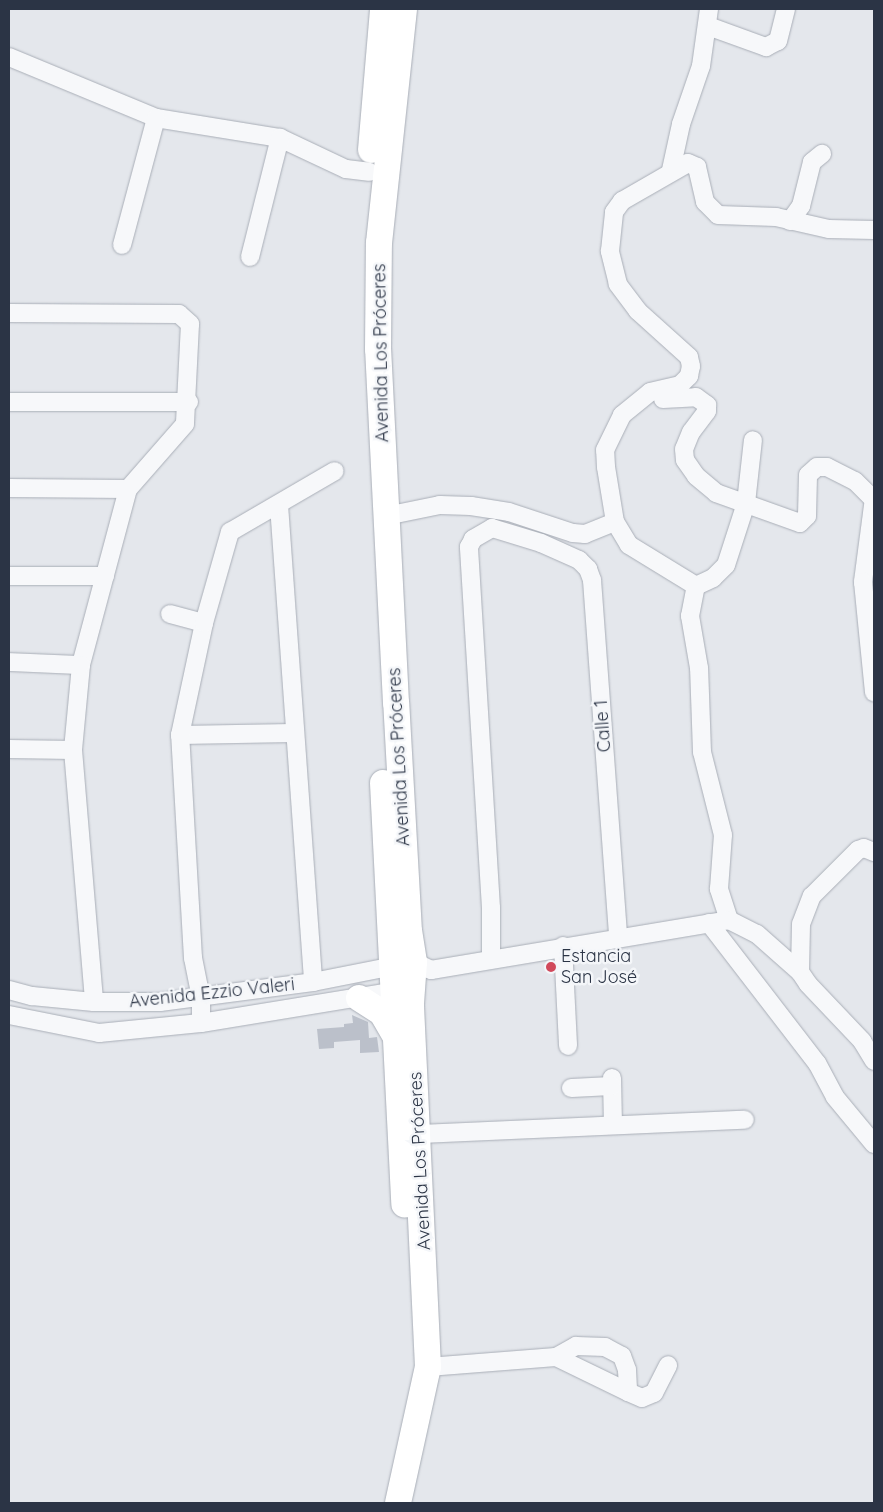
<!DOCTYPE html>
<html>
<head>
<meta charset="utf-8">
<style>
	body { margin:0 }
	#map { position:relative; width:883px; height:1512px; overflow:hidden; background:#e4e7ec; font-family:Quicksand,sans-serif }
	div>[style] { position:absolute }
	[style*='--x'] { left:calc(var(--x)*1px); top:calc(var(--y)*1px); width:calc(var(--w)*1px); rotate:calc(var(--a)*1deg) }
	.building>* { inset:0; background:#bbc0ca }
	.roads { filter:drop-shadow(0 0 1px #a9aeb7) drop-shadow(0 0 1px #a9aeb7) }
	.minor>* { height:18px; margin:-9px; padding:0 9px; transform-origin:9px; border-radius:9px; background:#f7f8fa }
	.highway>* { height:26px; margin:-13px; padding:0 13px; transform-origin:13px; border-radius:13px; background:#fff }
	.dots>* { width:14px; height:14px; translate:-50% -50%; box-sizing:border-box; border:2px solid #f4f6f9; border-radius:50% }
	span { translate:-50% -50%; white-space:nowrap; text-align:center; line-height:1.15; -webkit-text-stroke:5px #f4f6f9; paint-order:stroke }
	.street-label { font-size:18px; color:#2b3445 }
	.poi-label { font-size:18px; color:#2b3445 }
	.left { translate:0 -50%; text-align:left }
	.frame { position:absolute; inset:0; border:10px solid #2b3445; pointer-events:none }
</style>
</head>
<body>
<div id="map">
	<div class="building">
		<i style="clip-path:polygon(352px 1015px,368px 1022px,369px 1038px,377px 1037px,379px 1052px,360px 1053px,360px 1040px,334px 1042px,334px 1048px,319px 1049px,317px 1029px,344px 1027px,344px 1024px,353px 1023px)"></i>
	</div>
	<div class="roads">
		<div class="minor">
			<i style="--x:708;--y:26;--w:62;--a:19.9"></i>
			<i style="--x:766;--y:47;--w:13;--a:-27"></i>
			<i style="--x:778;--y:41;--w:33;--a:-76"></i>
			<i style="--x:9;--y:57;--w:159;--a:22.5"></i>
			<i style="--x:156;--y:118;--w:126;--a:9.2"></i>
			<i style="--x:280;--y:138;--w:73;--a:25.2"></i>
			<i style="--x:346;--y:169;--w:23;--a:7"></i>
			<i style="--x:671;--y:170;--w:47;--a:-77.7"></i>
			<i style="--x:681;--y:124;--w:61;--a:-71"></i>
			<i style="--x:701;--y:66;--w:58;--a:-82"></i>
			<i style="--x:790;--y:221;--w:19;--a:-54"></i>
			<i style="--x:801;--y:206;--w:45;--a:-76"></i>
			<i style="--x:812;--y:162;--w:13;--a:-39"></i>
			<i style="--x:122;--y:245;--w:131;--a:-75"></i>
			<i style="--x:250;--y:257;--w:123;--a:-75.9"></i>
			<i style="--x:9;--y:313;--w:170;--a:0.3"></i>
			<i style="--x:179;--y:314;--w:15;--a:42"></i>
			<i style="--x:190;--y:324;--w:100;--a:92.9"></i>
			<i style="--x:185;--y:424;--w:86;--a:131.2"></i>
			<i style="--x:128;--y:489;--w:182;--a:105"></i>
			<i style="--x:81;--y:665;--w:85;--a:95.4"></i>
			<i style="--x:73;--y:750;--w:253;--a:85.2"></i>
			<i style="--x:663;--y:399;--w:33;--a:-3"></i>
			<i style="--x:696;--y:397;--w:14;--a:36"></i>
			<i style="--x:707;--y:405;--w:6;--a:90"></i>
			<i style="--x:707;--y:411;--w:26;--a:127"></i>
			<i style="--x:691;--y:432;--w:18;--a:112"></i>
			<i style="--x:684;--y:449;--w:11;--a:85"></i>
			<i style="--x:685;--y:460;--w:19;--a:55"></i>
			<i style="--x:696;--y:476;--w:26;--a:40"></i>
			<i style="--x:716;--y:493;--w:89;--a:19.7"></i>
			<i style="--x:800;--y:523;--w:10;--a:-45"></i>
			<i style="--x:807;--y:516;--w:41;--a:-88.6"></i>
			<i style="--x:808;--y:475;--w:12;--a:-42"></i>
			<i style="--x:817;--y:467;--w:10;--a:0"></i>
			<i style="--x:827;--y:467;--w:31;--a:27"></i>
			<i style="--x:855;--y:481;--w:25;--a:45"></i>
			<i style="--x:9;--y:402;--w:180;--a:0"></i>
			<i style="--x:9;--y:488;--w:119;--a:0.5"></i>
			<i style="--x:874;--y:498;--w:85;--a:97.5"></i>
			<i style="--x:863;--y:582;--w:111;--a:84.3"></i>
			<i style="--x:279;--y:505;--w:478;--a:85.9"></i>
			<i style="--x:386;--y:516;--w:55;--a:-11.5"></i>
			<i style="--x:440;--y:505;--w:31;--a:2"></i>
			<i style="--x:471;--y:506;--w:38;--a:9"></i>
			<i style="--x:509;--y:512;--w:67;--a:18.2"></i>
			<i style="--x:573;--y:533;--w:12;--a:5"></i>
			<i style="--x:585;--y:534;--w:32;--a:-22"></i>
			<i style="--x:9;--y:576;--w:96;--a:0"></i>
			<i style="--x:696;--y:586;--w:19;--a:-25"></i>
			<i style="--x:713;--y:578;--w:18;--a:-45"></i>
			<i style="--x:726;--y:565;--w:65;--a:-72.1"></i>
			<i style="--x:746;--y:503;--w:63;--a:-83.7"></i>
			<i style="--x:170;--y:614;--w:35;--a:15"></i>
			<i style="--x:9;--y:662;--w:72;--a:2.4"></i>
			<i style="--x:180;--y:735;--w:113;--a:-1"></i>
			<i style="--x:9;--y:749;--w:64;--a:0.9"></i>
			<i style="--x:729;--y:920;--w:33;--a:-108"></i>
			<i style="--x:719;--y:889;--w:54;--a:-85.8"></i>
			<i style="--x:723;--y:835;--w:86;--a:-104.2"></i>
			<i style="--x:702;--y:752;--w:84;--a:-92"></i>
			<i style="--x:699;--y:668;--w:53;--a:-99.8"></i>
			<i style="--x:690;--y:616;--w:31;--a:-79"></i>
			<i style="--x:696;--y:586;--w:79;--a:-148.5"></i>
			<i style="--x:629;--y:545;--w:27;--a:-121"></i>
			<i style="--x:615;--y:522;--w:56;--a:-99.3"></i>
			<i style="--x:606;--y:467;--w:17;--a:-93"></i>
			<i style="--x:605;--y:450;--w:39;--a:-64"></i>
			<i style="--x:622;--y:415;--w:36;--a:-39"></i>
			<i style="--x:650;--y:392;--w:31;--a:-13"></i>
			<i style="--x:680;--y:385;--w:13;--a:-45"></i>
			<i style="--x:689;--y:376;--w:10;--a:-79"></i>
			<i style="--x:691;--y:366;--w:9;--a:-103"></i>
			<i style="--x:689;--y:357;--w:69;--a:-138"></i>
			<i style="--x:638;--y:311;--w:34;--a:-127"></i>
			<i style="--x:618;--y:284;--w:34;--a:-104"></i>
			<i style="--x:610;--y:251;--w:39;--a:-84"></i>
			<i style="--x:614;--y:212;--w:14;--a:-54"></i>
			<i style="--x:622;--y:201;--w:76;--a:-29.9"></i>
			<i style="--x:688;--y:163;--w:10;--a:24"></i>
			<i style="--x:697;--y:167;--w:36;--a:77"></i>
			<i style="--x:705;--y:202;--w:18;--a:45"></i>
			<i style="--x:718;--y:215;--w:58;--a:2"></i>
			<i style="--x:776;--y:217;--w:54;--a:12.8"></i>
			<i style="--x:829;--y:229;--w:45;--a:1.3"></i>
			<i style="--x:709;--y:923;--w:177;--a:52.4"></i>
			<i style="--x:817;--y:1063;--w:38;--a:62"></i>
			<i style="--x:835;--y:1097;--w:61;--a:50.3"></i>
			<i style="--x:563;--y:946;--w:100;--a:87.1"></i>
			<i style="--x:491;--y:959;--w:51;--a:-90"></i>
			<i style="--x:491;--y:908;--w:362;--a:-93.5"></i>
			<i style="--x:469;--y:547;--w:9;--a:-63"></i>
			<i style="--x:473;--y:539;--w:22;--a:-30"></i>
			<i style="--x:492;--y:528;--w:51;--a:17"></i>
			<i style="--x:541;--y:543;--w:42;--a:24.1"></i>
			<i style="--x:579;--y:560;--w:13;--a:45"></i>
			<i style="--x:588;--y:569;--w:12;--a:70"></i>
			<i style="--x:592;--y:580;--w:359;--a:85.8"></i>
			<i style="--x:800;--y:972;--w:14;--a:56"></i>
			<i style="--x:808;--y:984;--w:79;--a:46.5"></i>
			<i style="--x:862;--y:1041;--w:23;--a:59"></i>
			<i style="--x:9;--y:990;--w:24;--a:15"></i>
			<i style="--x:32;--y:996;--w:62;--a:5.5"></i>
			<i style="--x:94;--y:1002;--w:66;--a:0"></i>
			<i style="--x:160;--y:1002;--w:154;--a:-7.4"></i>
			<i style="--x:313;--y:982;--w:103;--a:-11.2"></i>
			<i style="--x:414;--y:962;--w:19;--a:25"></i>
			<i style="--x:431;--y:970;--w:302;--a:-9.5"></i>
			<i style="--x:729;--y:920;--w:31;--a:27"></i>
			<i style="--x:757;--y:934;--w:57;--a:41.5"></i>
			<i style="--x:800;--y:972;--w:48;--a:-88.8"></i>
			<i style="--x:801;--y:924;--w:30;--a:-69"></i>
			<i style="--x:812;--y:896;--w:65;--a:-45"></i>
			<i style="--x:858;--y:850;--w:6;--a:-18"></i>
			<i style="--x:864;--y:848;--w:11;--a:22"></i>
			<i style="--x:9;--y:1015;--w:92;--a:11.3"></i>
			<i style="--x:99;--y:1033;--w:102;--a:-5.6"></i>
			<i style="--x:201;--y:1023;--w:205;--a:-9.3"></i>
			<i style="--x:201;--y:1023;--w:25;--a:-90"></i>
			<i style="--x:201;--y:998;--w:41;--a:-101.3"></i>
			<i style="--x:193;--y:958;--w:223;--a:-93.3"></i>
			<i style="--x:180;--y:735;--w:115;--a:-77.9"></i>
			<i style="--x:204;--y:623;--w:95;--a:-74.1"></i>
			<i style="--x:230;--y:532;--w:121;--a:-30.2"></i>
			<i style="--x:612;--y:1078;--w:47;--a:88.8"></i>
			<i style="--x:571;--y:1088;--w:41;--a:-2.8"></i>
			<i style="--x:418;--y:1134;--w:327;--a:-2.5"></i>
			<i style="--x:556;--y:1357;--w:80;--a:25.9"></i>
			<i style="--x:428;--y:1367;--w:128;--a:-4.5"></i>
			<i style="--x:556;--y:1357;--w:23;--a:-29"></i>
			<i style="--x:576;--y:1346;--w:29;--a:2"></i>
			<i style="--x:605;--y:1347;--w:19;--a:28"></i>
			<i style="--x:622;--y:1356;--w:15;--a:70"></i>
			<i style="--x:627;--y:1370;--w:22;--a:87"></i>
			<i style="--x:628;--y:1392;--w:15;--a:23"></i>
			<i style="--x:642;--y:1398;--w:13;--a:-23"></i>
			<i style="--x:654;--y:1393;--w:31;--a:-63"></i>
		</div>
		<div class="highway">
			<i style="--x:371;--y:150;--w:142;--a:-85.1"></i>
			<i style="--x:383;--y:783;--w:422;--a:87.1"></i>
			<i style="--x:359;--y:998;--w:27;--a:33"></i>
			<i style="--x:382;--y:1013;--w:24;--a:60"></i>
			<i style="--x:398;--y:1503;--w:139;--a:-77.6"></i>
			<i style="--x:428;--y:1367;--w:364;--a:-92.7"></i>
			<i style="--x:411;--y:1003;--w:41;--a:-85.8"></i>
			<i style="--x:414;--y:962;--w:30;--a:-99"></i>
			<i style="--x:409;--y:932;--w:229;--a:-93.2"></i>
			<i style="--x:396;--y:703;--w:354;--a:-92.9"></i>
			<i style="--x:378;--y:349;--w:106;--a:-89.5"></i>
			<i style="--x:379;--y:243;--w:235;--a:-83.9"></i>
		</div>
	</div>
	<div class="dots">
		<i style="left:551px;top:967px;background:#d1495b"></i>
	</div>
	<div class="street-label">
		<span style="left:381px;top:353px;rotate:-91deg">Avenida Los Próceres</span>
		<span style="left:603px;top:726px;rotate:-94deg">Calle 1</span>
		<span style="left:399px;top:757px;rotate:-93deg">Avenida Los Próceres</span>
		<span style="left:212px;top:993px;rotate:-6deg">Avenida Ezzio Valeri</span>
		<span style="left:420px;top:1161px;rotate:-93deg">Avenida Los Próceres</span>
	</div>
	<div class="poi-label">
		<span class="left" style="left:561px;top:967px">Estancia<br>San José</span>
	</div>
	<div class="frame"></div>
</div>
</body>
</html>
